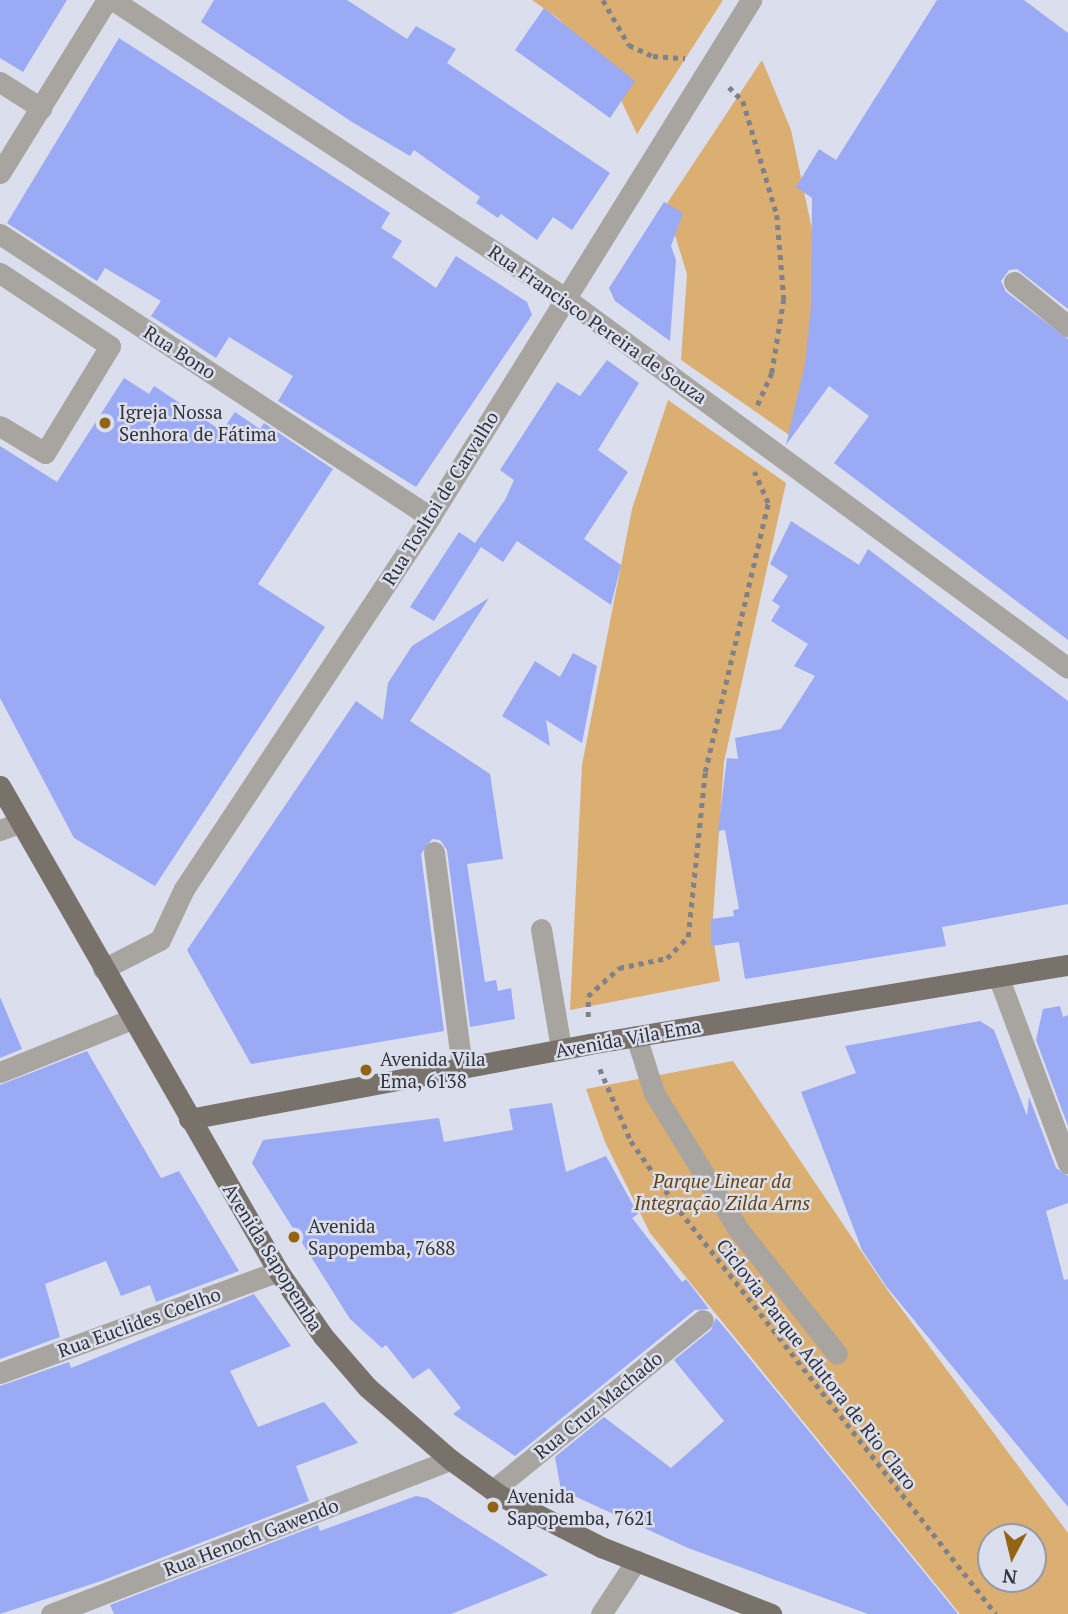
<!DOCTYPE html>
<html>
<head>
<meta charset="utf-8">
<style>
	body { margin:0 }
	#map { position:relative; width:1068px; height:1614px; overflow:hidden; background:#dbdeec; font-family:"PT Serif",serif }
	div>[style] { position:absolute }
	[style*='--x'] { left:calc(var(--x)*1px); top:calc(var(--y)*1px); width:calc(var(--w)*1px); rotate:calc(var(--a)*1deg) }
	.green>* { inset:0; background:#dbae72 }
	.building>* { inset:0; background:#9aaaf5 }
	.path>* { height:4.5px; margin-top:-2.25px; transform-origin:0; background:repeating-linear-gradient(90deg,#7f818b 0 5px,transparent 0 10px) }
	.minor>* { height:21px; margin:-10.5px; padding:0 10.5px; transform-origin:10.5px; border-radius:10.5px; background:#a8a49f }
	.major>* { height:21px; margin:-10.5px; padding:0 10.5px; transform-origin:10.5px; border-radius:10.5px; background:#79726a }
	.dots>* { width:19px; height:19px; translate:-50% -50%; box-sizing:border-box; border:4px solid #dbdeec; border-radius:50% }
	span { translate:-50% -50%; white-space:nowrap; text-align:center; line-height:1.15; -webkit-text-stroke:5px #dbdeec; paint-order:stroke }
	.street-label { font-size:19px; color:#313338 }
	.poi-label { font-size:19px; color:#313338 }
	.left { translate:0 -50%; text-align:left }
	.park-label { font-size:19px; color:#674408; font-style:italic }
	.north { position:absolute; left:977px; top:1523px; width:70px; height:70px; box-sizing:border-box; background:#dbdeec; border:2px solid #979aa4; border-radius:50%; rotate:187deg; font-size:19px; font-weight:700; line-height:28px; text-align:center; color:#313338 }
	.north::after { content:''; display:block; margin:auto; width:24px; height:32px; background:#936413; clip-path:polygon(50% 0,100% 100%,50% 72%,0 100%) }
</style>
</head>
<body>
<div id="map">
	<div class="green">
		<i style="clip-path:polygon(532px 0,723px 0,637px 134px,610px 77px,559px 19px)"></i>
		<i style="clip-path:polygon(762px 60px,791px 130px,814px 239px,813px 336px,792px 437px,681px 360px,687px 274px,675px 235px,658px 217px)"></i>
		<i style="clip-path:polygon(668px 400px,786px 483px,724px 762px,712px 931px,720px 981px,570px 1010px,582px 765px,632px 509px)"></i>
		<i style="clip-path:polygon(evenodd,733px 1061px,886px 1288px,1068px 1533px,1068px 1614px,960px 1614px,650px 1233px,605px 1142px,586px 1089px,733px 1061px,991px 1537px,1033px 1537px,1033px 1579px,991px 1579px,991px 1537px)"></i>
	</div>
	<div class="building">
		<i style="clip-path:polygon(0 0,67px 0,23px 72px,0 58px)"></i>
		<i style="clip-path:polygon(214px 0,347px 0,407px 39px,416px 26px,456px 49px,447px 63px,610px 173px,572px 230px,553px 217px,537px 240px,501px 214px,498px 218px,476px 203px,480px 197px,414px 150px,410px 156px,352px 122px,201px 22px)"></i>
		<i style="clip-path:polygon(937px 0,1024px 0,1068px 33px,1068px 309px,1017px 269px,1009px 270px,1001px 281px,1006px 292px,1068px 339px,1068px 640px,834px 463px,869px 416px,829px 386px,786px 445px,805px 364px,811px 307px,812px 198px,796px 187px,819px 149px,836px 160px)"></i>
		<i style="clip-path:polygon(544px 8px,635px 81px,610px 118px,515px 50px)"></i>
		<i style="clip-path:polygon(119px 38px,390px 213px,381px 228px,402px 241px,392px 257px,436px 288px,456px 256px,527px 302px,532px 315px,416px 487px,278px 401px,293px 376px,229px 337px,216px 358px,151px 316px,161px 301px,105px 268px,97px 281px,7px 223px)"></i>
		<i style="clip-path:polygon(664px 202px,683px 213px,671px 246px,676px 260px,670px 341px,615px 301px,609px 288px)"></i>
		<i style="clip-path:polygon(607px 360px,639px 383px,598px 450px,628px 472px,584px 539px,621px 565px,611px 605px,517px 541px,503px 562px,481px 547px,434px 621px,410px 607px,459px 532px,475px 543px,505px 500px,514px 480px,500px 470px,557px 382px,580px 396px)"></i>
		<i style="clip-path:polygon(124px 378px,149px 394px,154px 386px,222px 431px,235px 412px,260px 429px,264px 423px,333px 469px,258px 584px,325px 627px,155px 886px,74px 838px,0 698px,0 446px,57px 482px)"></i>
		<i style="clip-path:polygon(791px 521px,859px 565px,868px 549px,1068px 701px,1068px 904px,942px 927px,946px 946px,745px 979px,739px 942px,711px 946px,711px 919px,734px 916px,733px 910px,739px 909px,725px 830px,718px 831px,727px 758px,738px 759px,735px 738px,781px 729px,815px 676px,794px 666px,808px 644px,771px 621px,780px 606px,772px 601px,788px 576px,770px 564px)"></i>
		<i style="clip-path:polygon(489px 598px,410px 721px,490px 774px,503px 859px,467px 864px,485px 982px,496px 980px,498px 991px,511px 988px,515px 1019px,470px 1027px,447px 850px,440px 840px,432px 839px,421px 854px,444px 1031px,251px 1064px,187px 950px,356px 701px,383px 720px,388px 683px,412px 646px)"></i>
		<i style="clip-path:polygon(573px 653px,597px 666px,582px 743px,546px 720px,550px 746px,502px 716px,535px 661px,560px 677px)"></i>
		<i style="clip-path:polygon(0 997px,22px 1049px,0 1058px)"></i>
		<i style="clip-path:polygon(1060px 1006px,1063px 1017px,1068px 1015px,1068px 1126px,1036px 1040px,1043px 1009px)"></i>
		<i style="clip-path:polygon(980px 1021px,994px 1030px,1027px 1116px,1029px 1097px,1056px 1168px,1068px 1176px,1068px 1203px,1046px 1211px,1064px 1280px,1068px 1279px,1068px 1507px,886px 1286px,862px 1250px,801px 1092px,856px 1073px,845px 1046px)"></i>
		<i style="clip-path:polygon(87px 1051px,161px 1178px,179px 1171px,239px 1271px,156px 1302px,150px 1285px,121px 1296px,106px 1261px,45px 1284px,60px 1337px,0 1359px,0 1085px)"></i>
		<i style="clip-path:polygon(552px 1103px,566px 1172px,606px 1156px,638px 1214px,632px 1218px,682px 1282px,686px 1279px,709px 1309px,695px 1310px,515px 1456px,453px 1414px,461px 1408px,429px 1368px,413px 1379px,386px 1345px,382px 1348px,350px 1319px,252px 1163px,263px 1140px,439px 1118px,444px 1142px,513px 1130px,509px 1109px)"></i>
		<i style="clip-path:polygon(254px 1294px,291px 1346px,230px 1371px,258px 1427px,324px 1402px,358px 1443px,296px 1466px,309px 1501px,101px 1581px,0 1614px,0 1386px,69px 1362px,71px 1368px)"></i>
		<i style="clip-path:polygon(716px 1318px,728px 1332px,958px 1614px,868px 1614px,688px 1548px,561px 1490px,555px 1457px,604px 1417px,671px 1468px,724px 1421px,674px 1360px,711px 1330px)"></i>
		<i style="clip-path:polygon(416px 1496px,427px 1498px,548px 1575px,451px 1614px,114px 1614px,110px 1605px,318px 1525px,320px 1531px)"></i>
	</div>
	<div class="path">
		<i style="--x:603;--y:0;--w:52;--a:60"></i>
		<i style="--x:629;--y:45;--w:26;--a:25"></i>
		<i style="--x:653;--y:56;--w:32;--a:4"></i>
		<i style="--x:729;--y:87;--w:20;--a:45"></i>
		<i style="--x:743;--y:101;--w:119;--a:73.4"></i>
		<i style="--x:777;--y:215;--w:84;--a:85.2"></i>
		<i style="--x:784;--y:299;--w:75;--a:99.2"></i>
		<i style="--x:772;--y:373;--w:36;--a:114"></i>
		<i style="--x:588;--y:1017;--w:21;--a:-90"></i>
		<i style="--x:588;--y:996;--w:42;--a:-42.1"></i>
		<i style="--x:619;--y:968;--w:49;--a:-11.8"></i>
		<i style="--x:667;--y:958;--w:30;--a:-45"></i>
		<i style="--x:688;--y:937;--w:166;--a:-84.1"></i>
		<i style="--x:705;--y:772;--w:276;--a:-76.8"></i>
		<i style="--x:768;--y:503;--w:34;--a:-114"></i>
		<i style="--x:600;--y:1069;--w:78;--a:66.7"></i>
		<i style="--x:631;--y:1141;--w:85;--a:55"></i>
		<i style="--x:680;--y:1211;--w:512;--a:51.9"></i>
	</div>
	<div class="minor">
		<i style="--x:113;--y:0;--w:541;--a:33.4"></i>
		<i style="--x:565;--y:298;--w:624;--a:36.34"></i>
		<i style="--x:0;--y:82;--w:49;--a:32.4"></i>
		<i style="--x:0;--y:173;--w:203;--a:-58.3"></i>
		<i style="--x:0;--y:234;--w:515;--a:33.35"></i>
		<i style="--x:0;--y:273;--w:132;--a:33.6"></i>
		<i style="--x:110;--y:346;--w:125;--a:121.3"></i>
		<i style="--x:45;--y:453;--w:52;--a:-149"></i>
		<i style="--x:1014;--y:282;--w:70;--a:39.2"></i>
		<i style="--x:0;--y:830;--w:20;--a:-20"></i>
		<i style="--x:434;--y:852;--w:218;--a:82.6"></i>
		<i style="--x:541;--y:929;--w:122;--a:80.5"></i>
		<i style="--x:103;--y:969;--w:64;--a:-27"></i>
		<i style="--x:160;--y:940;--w:56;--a:-64.8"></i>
		<i style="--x:184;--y:889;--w:446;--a:-56.5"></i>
		<i style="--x:430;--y:517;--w:609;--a:-58.16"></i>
		<i style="--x:998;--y:976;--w:200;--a:69.5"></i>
		<i style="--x:636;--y:1036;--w:60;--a:72.5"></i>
		<i style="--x:654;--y:1093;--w:160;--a:58.3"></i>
		<i style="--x:738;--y:1229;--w:159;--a:51.6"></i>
		<i style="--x:0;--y:1072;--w:142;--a:-21.9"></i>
		<i style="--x:0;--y:1373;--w:296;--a:-20.1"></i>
		<i style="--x:493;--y:1490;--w:270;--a:-39"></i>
		<i style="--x:51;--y:1614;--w:429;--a:-21.1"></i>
		<i style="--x:601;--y:1614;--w:64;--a:-56.6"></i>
	</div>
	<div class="major">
		<i style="--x:0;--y:786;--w:559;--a:60.18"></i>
		<i style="--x:278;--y:1271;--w:79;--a:55.3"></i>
		<i style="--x:323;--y:1336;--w:67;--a:49.2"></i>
		<i style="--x:367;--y:1387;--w:111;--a:41"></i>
		<i style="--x:451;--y:1460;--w:62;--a:35.8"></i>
		<i style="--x:501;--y:1496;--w:112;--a:27"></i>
		<i style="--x:601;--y:1547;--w:183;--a:21.5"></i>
		<i style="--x:189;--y:1119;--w:407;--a:-10.6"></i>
		<i style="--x:589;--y:1044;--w:485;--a:-9.4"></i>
	</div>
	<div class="dots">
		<i style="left:105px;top:423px;background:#936413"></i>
		<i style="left:366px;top:1070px;background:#936413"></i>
		<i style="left:294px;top:1237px;background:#936413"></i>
		<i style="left:493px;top:1507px;background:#936413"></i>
	</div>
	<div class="street-label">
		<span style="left:598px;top:324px;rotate:35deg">Rua Francisco Pereira de Souza</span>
		<span style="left:180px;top:352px;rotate:33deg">Rua Bono</span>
		<span style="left:440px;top:498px;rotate:-58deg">Rua Tosltoi de Carvalho</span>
		<span style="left:628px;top:1038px;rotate:-10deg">Avenida Vila Ema</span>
		<span style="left:273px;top:1257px;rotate:58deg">Avenida Sapopemba</span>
		<span style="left:139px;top:1322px;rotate:-20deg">Rua Euclides Coelho</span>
		<span style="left:817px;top:1364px;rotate:52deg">Ciclovia Parque Adutora de Rio Claro</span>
		<span style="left:598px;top:1405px;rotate:-39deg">Rua Cruz Machado</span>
		<span style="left:251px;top:1537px;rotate:-21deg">Rua Henoch Gawendo</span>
	</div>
	<div class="poi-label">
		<span class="left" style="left:119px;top:423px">Igreja Nossa<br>Senhora de Fátima</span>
		<span class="left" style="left:380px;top:1070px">Avenida Vila<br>Ema, 6138</span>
		<span class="left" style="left:308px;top:1237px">Avenida<br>Sapopemba, 7688</span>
		<span class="left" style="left:507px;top:1507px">Avenida<br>Sapopemba, 7621</span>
	</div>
	<div class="park-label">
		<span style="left:722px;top:1192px">Parque Linear da<br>Integração Zilda Arns</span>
	</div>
	<div class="north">N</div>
</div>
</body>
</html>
